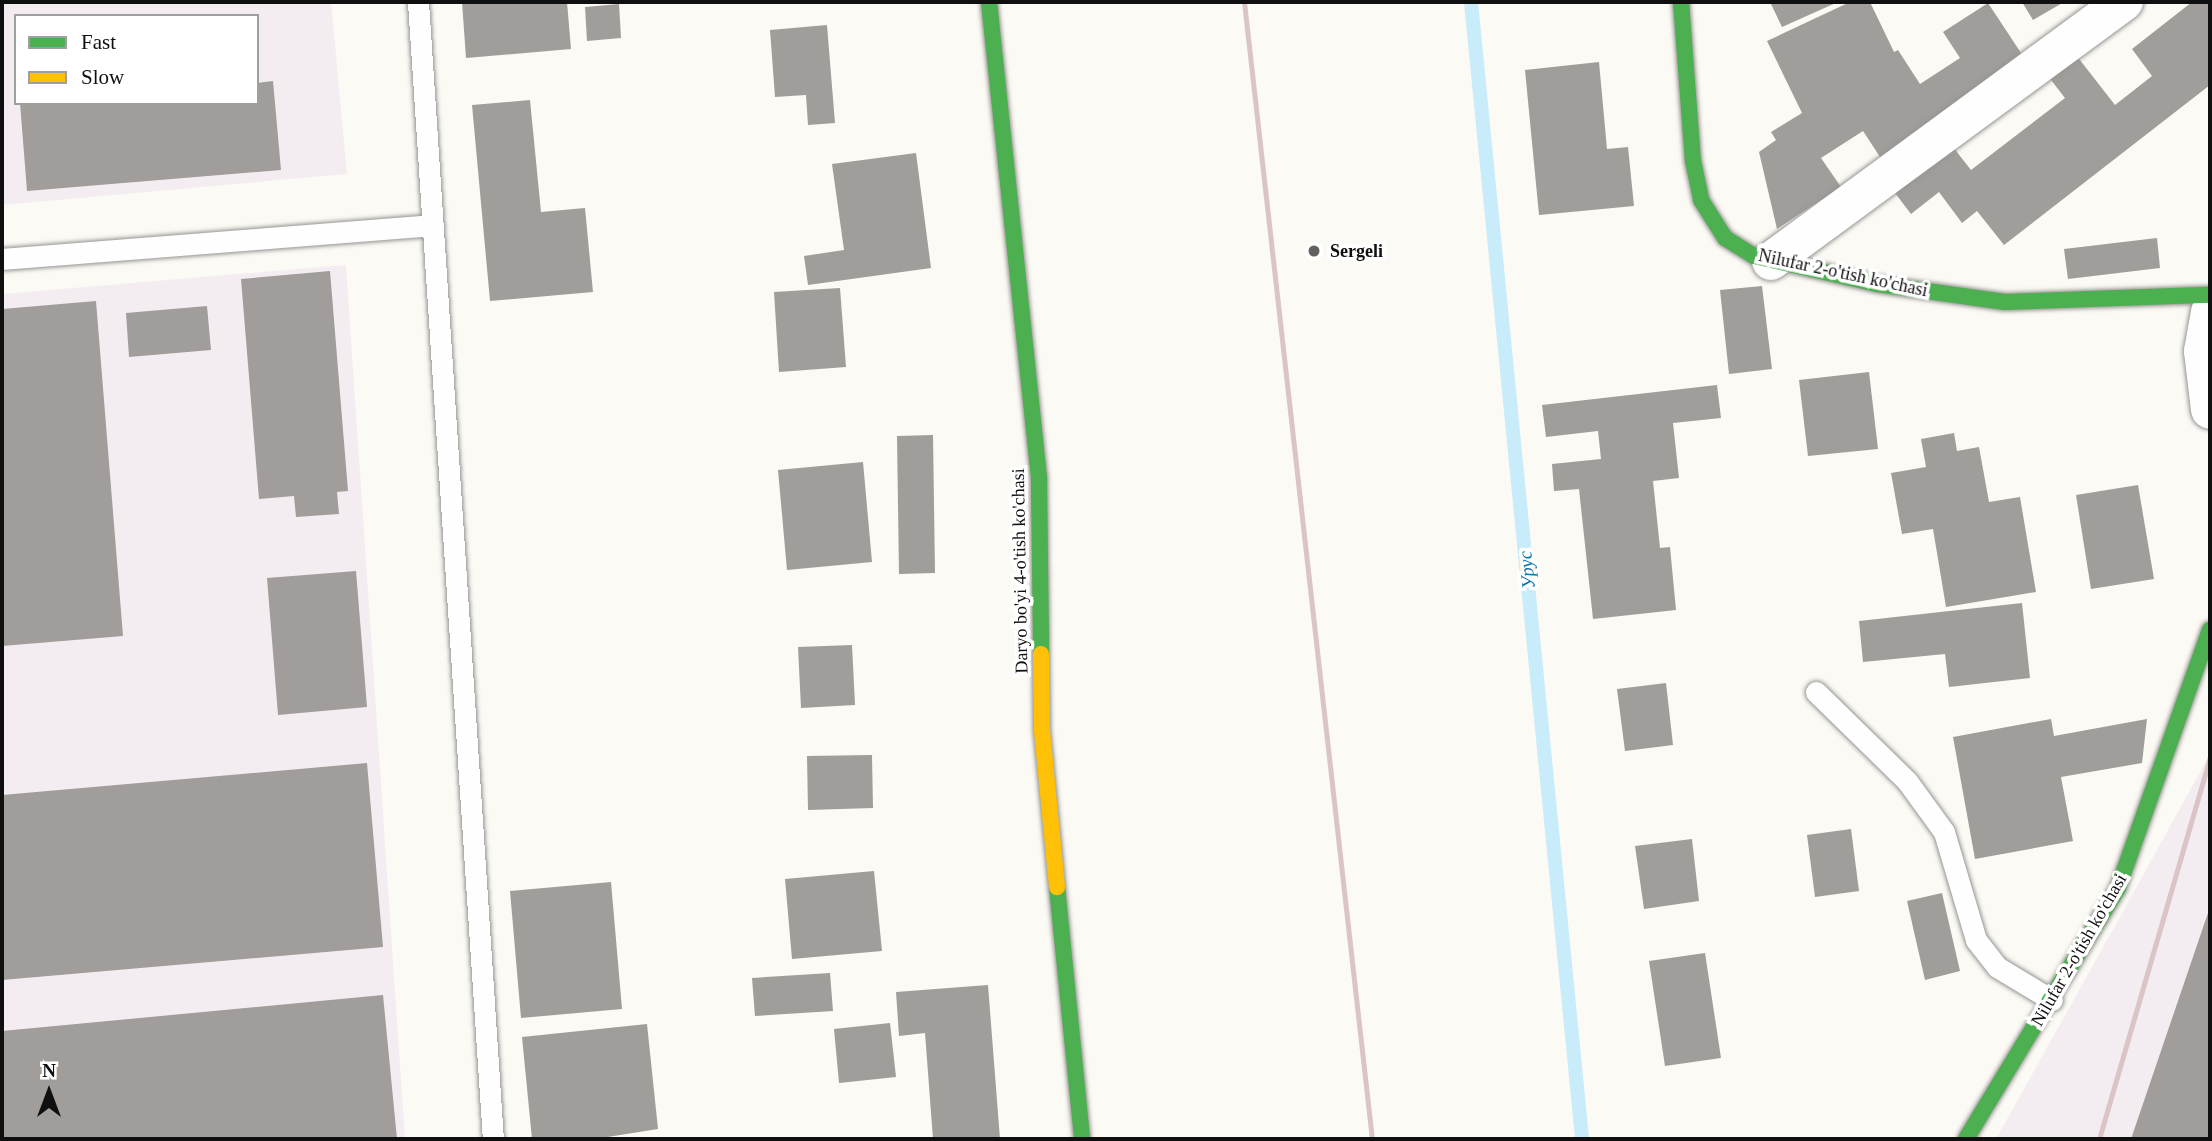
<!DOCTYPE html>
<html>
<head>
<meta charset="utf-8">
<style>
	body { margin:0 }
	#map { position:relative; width:2212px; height:1141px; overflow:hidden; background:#fcfaf5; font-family:Georgia,serif }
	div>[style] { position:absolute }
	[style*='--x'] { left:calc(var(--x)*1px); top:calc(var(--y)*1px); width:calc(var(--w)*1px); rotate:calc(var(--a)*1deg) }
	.industrial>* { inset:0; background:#f3edf1 }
	.stream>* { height:14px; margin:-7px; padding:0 7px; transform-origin:7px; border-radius:7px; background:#c8ecf9 }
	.building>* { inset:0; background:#a09d9a }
	.roads { filter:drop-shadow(0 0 2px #969593) drop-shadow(0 0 2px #969593) }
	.lane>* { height:21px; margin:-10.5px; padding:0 10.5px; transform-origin:10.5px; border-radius:10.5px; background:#fffefe }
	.street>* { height:38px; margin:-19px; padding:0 19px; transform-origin:19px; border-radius:19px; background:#fffefe }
	.fast>* { height:16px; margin:-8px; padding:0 8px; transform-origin:8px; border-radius:8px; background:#4caf50 }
	.slow>* { height:16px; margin:-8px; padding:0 8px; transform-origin:8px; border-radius:8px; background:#ffc107 }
	.rail>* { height:5px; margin:-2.5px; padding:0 2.5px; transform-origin:2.5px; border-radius:2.5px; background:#dac4c6 }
	.dots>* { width:19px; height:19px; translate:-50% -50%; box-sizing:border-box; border:4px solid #fff; border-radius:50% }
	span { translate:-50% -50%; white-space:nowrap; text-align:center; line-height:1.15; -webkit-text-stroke:7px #fff; paint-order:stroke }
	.poi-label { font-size:18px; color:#0f0f0f; font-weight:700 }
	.left { translate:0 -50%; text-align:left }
	.street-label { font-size:18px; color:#0f0f0f }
	.water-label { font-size:19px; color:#0d75ad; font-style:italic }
	.frame { position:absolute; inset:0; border:4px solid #0f0f0f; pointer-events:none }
	.legend { position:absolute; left:14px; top:14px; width:245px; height:91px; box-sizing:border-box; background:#fff; border:2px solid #9f9f9f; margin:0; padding:9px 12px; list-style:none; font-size:21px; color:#0f0f0f }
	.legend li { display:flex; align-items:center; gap:14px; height:35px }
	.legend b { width:35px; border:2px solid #9f9f9f }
	.north { position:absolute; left:14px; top:1057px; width:70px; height:70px; -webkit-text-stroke:5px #fff; paint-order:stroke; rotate:0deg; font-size:19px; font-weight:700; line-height:28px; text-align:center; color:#0f0f0f }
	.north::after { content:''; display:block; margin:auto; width:24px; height:32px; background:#0f0f0f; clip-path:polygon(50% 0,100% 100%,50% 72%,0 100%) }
</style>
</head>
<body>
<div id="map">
	<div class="industrial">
		<i style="clip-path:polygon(evenodd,2px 2px,331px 2px,347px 174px,2px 205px,2px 2px,16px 16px,257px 16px,257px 103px,16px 103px,16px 16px)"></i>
		<i style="clip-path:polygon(346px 265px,405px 1139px,2px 1139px,2px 294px)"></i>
		<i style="clip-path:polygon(2210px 754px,2210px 1139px,1996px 1139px,2121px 915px)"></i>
	</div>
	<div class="stream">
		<i style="--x:1471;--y:2;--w:1142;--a:84.42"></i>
	</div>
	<div class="building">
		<i style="clip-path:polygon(462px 2px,567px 2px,571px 49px,466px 58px)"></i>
		<i style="clip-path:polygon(1770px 2px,1838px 2px,1782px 27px)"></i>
		<i style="clip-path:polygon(1850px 2px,1870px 2px,1894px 52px,1898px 50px,1920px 84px,1960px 58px,1943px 32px,1988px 3px,2027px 62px,1884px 163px,1863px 131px,1821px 158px,1841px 187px,1777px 229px,1759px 152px,1776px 140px,1771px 132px,1802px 113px,1767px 41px)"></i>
		<i style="clip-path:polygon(2022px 2px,2064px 2px,2033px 20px)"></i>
		<i style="clip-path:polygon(2192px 2px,2210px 2px,2210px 85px,2004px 245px,1977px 211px,1962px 223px,1939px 192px,1911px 214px,1895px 193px,1953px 147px,1971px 170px,2065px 98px,2048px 76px,2076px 55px,2115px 105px,2152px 76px,2132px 49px)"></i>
		<i style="clip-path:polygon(619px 4px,621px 38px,587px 41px,585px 7px)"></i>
		<i style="clip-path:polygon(827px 25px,835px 123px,808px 125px,806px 95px,775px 97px,770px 30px)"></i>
		<i style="clip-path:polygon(1599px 62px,1607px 149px,1628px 147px,1634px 206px,1539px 215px,1525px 70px)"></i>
		<i style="clip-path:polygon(273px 81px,281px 170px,27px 191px,20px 103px,257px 103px,257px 83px)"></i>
		<i style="clip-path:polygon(530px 100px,541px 212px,585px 208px,593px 292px,490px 301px,472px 105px)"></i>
		<i style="clip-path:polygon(916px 153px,931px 268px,808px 285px,804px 256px,844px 250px,832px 164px)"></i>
		<i style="clip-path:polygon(2157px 238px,2160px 268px,2068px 279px,2064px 249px)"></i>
		<i style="clip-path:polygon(330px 271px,348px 491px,337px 492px,339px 514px,296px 517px,294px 496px,259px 499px,241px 279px)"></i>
		<i style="clip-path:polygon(1762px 286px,1772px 369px,1729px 374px,1720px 290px)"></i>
		<i style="clip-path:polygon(840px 288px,846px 367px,779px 372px,774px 292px)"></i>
		<i style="clip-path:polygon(96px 301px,123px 636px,2px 646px,2px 309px)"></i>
		<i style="clip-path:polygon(207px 306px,211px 350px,129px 357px,126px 313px)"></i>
		<i style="clip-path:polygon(1869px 372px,1878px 449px,1808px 456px,1799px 380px)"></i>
		<i style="clip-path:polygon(1717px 385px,1721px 418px,1673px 423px,1679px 478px,1653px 481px,1660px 548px,1670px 547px,1676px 610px,1593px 619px,1579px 489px,1554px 491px,1552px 464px,1601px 459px,1598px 431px,1546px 437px,1542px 405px)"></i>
		<i style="clip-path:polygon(1954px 433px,1957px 451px,1979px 447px,1989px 502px,2020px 497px,2036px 592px,1946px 607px,1933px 529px,1902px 534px,1891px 473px,1926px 467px,1921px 439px)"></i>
		<i style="clip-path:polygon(933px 435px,935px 573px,899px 574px,897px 436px)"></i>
		<i style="clip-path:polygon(863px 462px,872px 562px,787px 570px,778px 470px)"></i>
		<i style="clip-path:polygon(2138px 485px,2154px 579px,2091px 589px,2076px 495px)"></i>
		<i style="clip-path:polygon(356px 571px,367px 707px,278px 715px,267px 578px)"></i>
		<i style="clip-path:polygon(2022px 603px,2030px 678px,1949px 687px,1945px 654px,1863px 662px,1859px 621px)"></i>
		<i style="clip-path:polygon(852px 645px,855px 705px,801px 708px,798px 647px)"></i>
		<i style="clip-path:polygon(1666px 683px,1673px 745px,1625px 751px,1617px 689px)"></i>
		<i style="clip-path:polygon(2051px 719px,2054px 736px,2147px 719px,2142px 763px,2061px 777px,2073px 841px,1975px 859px,1953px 737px)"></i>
		<i style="clip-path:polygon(872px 755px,873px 808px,808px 810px,807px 756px)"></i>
		<i style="clip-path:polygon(367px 763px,383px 947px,2px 980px,2px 795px)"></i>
		<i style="clip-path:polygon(1851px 829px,1859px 891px,1815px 897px,1807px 835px)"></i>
		<i style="clip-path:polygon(1692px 839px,1699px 901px,1644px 909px,1635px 846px)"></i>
		<i style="clip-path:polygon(874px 871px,882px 951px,792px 959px,785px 879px)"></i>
		<i style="clip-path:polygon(611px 882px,622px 1009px,521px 1018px,510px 891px)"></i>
		<i style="clip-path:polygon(1942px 893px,1960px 971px,1925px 980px,1907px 901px)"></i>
		<i style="clip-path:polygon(2210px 907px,2210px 1139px,2131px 1139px)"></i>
		<i style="clip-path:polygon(1705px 953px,1721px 1058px,1665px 1066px,1649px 961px)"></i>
		<i style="clip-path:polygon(830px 973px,833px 1011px,755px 1016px,752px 978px)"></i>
		<i style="clip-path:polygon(988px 985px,1000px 1139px,933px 1139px,925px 1033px,899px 1036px,896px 992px)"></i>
		<i style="clip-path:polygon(383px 995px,397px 1139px,2px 1139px,2px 1031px)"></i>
		<i style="clip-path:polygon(890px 1023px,896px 1077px,839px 1083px,834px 1029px)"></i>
		<i style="clip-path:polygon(647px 1024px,658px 1129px,595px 1139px,532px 1139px,522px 1037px)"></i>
	</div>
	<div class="roads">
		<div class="lane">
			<i style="--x:418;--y:2;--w:1139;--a:86.23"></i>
			<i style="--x:2;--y:259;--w:432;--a:-4.5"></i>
			<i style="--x:1816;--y:692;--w:127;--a:44.4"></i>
			<i style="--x:1907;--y:781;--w:63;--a:54"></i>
			<i style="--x:1944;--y:832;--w:113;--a:73.5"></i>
			<i style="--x:1976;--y:940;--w:34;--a:52"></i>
			<i style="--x:1997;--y:967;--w:64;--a:31"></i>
		</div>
		<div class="street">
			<i style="--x:1771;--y:261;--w:438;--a:-36.3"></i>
			<i style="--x:2210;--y:312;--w:40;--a:100"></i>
			<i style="--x:2203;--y:351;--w:59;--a:83.2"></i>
		</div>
		<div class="fast">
			<i style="--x:989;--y:2;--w:481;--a:84"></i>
			<i style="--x:1039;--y:480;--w:174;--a:89.3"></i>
			<i style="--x:1681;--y:2;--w:159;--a:85.7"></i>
			<i style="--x:1693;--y:161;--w:40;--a:78"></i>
			<i style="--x:1701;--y:200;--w:45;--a:57.7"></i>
			<i style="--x:1725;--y:238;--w:34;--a:32"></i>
			<i style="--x:1754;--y:256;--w:126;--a:12.8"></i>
			<i style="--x:1877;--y:284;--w:129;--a:8"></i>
			<i style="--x:2005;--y:302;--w:205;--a:-2"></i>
			<i style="--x:1057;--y:887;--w:253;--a:84.3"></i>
			<i style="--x:1966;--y:1139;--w:293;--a:-58.8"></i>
			<i style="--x:2118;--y:888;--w:274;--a:-70.4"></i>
		</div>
		<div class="slow">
			<i style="--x:1041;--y:654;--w:77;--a:89.3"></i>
			<i style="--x:1042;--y:731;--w:157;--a:84.5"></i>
		</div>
	</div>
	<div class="rail">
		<i style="--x:1244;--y:2;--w:1144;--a:83.58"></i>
		<i style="--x:2099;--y:1139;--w:397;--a:-73.8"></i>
	</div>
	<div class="dots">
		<i style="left:1314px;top:251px;background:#626160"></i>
	</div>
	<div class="poi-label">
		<span class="left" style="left:1330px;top:251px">Sergeli</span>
	</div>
	<div class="street-label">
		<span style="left:1843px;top:273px;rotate:12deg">Nilufar 2-o'tish ko'chasi</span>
		<span style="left:1020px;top:571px;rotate:-91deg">Daryo bo'yi 4-o'tish ko'chasi</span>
		<span style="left:2079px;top:950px;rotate:-60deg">Nilufar 2-o'tish ko'chasi</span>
	</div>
	<div class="water-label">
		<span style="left:1527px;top:570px;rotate:-96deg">Урус</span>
	</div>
	<div class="frame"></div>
	<ul class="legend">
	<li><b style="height:9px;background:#4caf50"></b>Fast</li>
	<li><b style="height:9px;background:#ffc107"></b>Slow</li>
	</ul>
	<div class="north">N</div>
</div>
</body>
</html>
